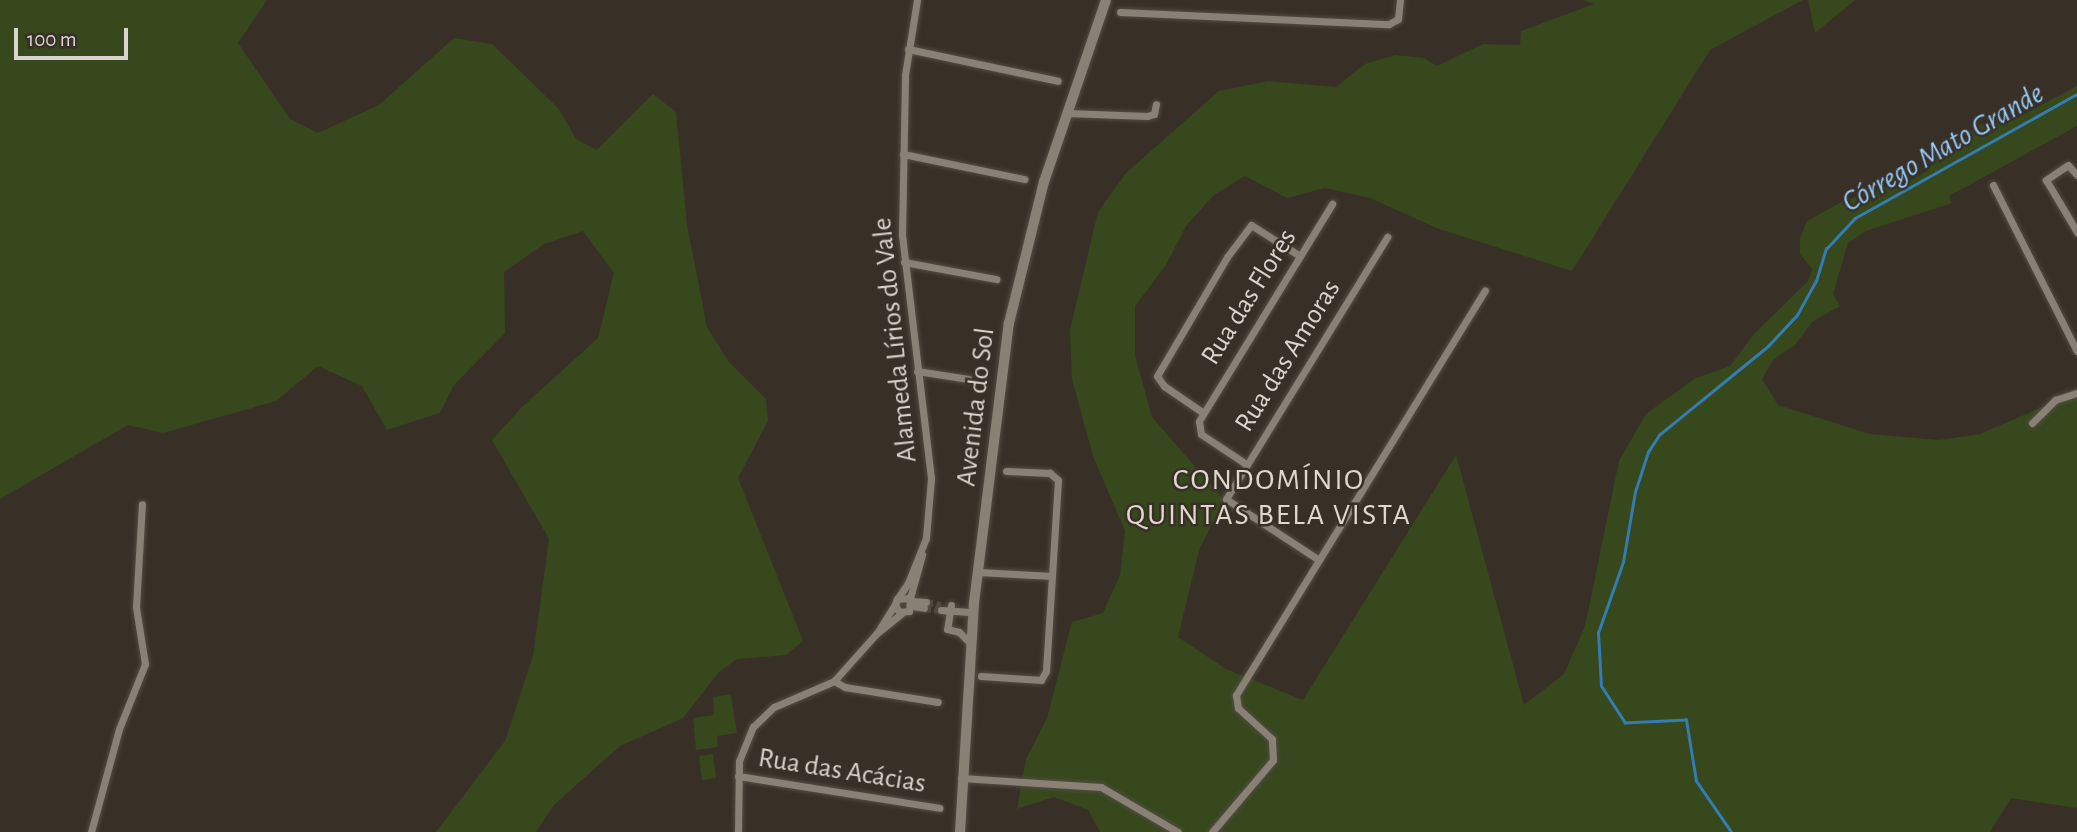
<!DOCTYPE html>
<html>
<head>
<meta charset="utf-8">
<style>
	body { margin:0 }
	#map { position:relative; width:2077px; height:832px; overflow:hidden; background:#383027; font-family:"Alegreya Sans",sans-serif }
	div>[style] { position:absolute }
	[style*='--x'] { left:calc(var(--x)*1px); top:calc(var(--y)*1px); width:calc(var(--w)*1px); rotate:calc(var(--a)*1deg) }
	.green>* { inset:0; background:#36481c }
	.stream>* { height:2.5px; margin:-1.25px; padding:0 1.25px; transform-origin:1.25px; border-radius:1.25px; background:#337cb4 }
	.minor-tunnel>* { height:7px; margin-top:-3.5px; transform-origin:0; background:repeating-linear-gradient(90deg,#504940 0 7px,transparent 0 10.5px) }
	.roads { filter:drop-shadow(0 0 2px #534d44) drop-shadow(0 0 2px #534d44) }
	.minor>* { height:7px; margin:-3.5px; padding:0 3.5px; transform-origin:3.5px; border-radius:3.5px; background:#8a8176 }
	.tertiary>* { height:10px; margin:-5px; padding:0 5px; transform-origin:5px; border-radius:5px; background:#8a8176 }
	span { translate:-50% -50%; white-space:nowrap; text-align:center; line-height:1.15; -webkit-text-stroke:5px #383027; paint-order:stroke }
	.street-label { font-size:28px; color:#d9d4ce }
	.water-label { font-size:30px; color:#93c8f7; font-style:italic }
	.neighbourhood-label { font-size:30px; color:#e2d7cc; letter-spacing:2px }
	.scale { position:absolute; left:14px; top:28px; width:114px; height:32px; box-sizing:border-box; border:4px solid #d9d4ce; border-top:0; padding-left:9px; font-size:21px; line-height:24px; white-space:nowrap; color:#d9d4ce; -webkit-text-stroke:5px #383027; paint-order:stroke }
</style>
</head>
<body>
<div id="map">
	<div class="green">
		<i style="clip-path:polygon(0 0,267px 0,238px 43px,290px 119px,318px 133px,379px 105px,454px 38px,492px 44px,559px 109px,576px 139px,597px 150px,653px 94px,676px 112px,687px 225px,707px 327px,729px 362px,766px 399px,768px 421px,738px 478px,803px 641px,786px 655px,737px 659px,719px 672px,683px 718px,620px 746px,554px 805px,536px 832px,436px 832px,505px 741px,533px 656px,549px 539px,492px 440px,522px 407px,598px 338px,614px 273px,583px 231px,544px 244px,504px 272px,505px 333px,454px 385px,440px 413px,387px 430px,362px 386px,318px 366px,276px 401px,163px 433px,128px 425px,0 499px)"></i>
		<i style="clip-path:polygon(1583px 0,1803px 0,1710px 50px,1572px 271px,1439px 229px,1370px 198px,1325px 188px,1287px 198px,1245px 176px,1214px 195px,1186px 226px,1166px 265px,1135px 306px,1135px 356px,1152px 417px,1224px 500px,1199px 550px,1178px 637px,1226px 669px,1303px 700px,1456px 455px,1524px 705px,1564px 674px,1585px 626px,1619px 461px,1646px 414px,1694px 379px,1730px 366px,1755px 333px,1808px 281px,1812px 269px,1800px 254px,1800px 238px,1807px 221px,1843px 201px,1913px 179px,1928px 170px,1936px 156px,1969px 141px,1972px 129px,1996px 117px,2015px 119px,2077px 86px,2077px 126px,1949px 196px,1952px 203px,1866px 231px,1848px 243px,1833px 294px,1840px 306px,1812px 322px,1795px 345px,1774px 359px,1762px 379px,1778px 405px,1870px 434px,1939px 440px,1980px 434px,2047px 405px,2077px 398px,2077px 808px,2011px 798px,1990px 832px,1100px 832px,1088px 810px,1054px 797px,1017px 809px,1026px 759px,1047px 718px,1072px 622px,1103px 613px,1120px 575px,1125px 531px,1093px 456px,1072px 379px,1070px 330px,1098px 212px,1126px 173px,1219px 91px,1268px 81px,1336px 87px,1365px 64px,1395px 55px,1424px 58px,1437px 66px,1483px 44px,1520px 45px,1521px 31px,1594px 4px)"></i>
		<i style="clip-path:polygon(1808px 0,1855px 0,1815px 33px)"></i>
		<i style="clip-path:polygon(731px 694px,737px 733px,717px 736px,718px 747px,696px 750px,693px 718px,714px 715px,713px 697px)"></i>
		<i style="clip-path:polygon(713px 754px,716px 778px,702px 780px,699px 756px)"></i>
	</div>
	<div class="stream">
		<i style="--x:1731;--y:832;--w:62;--a:-124.5"></i>
		<i style="--x:1696;--y:781;--w:62;--a:-99.3"></i>
		<i style="--x:1686;--y:720;--w:61;--a:177.2"></i>
		<i style="--x:1625;--y:723;--w:44;--a:-123"></i>
		<i style="--x:1601;--y:686;--w:53;--a:-93.2"></i>
		<i style="--x:1598;--y:633;--w:75;--a:-70.6"></i>
		<i style="--x:1623;--y:562;--w:71;--a:-80.3"></i>
		<i style="--x:1635;--y:492;--w:42;--a:-72"></i>
		<i style="--x:1648;--y:452;--w:20;--a:-57"></i>
		<i style="--x:1659;--y:435;--w:141;--a:-39.2"></i>
		<i style="--x:1768;--y:346;--w:42;--a:-46.9"></i>
		<i style="--x:1797;--y:315;--w:39;--a:-61"></i>
		<i style="--x:1816;--y:281;--w:34;--a:-73"></i>
		<i style="--x:1826;--y:249;--w:42;--a:-46.9"></i>
		<i style="--x:1855;--y:218;--w:254;--a:-29.2"></i>
	</div>
	<div class="minor-tunnel">
		<i style="--x:926;--y:602;--w:15;--a:11"></i>
		<i style="--x:924;--y:608;--w:17;--a:7"></i>
	</div>
	<div class="roads">
		<div class="minor">
			<i style="--x:1120;--y:12;--w:269;--a:2.6"></i>
			<i style="--x:1389;--y:24;--w:10;--a:-29"></i>
			<i style="--x:1398;--y:19;--w:19;--a:-84"></i>
			<i style="--x:908;--y:49;--w:153;--a:12"></i>
			<i style="--x:1067;--y:113;--w:80;--a:2.1"></i>
			<i style="--x:1147;--y:116;--w:7;--a:-16"></i>
			<i style="--x:1154;--y:114;--w:10;--a:-79"></i>
			<i style="--x:903;--y:154;--w:124;--a:11.7"></i>
			<i style="--x:2077;--y:175;--w:13;--a:-132"></i>
			<i style="--x:2068;--y:165;--w:27;--a:146"></i>
			<i style="--x:2046;--y:180;--w:61;--a:59.2"></i>
			<i style="--x:1993;--y:185;--w:186;--a:63.2"></i>
			<i style="--x:904;--y:262;--w:94;--a:10.5"></i>
			<i style="--x:917;--y:371;--w:52;--a:8.9"></i>
			<i style="--x:1202;--y:412;--w:46;--a:-145.6"></i>
			<i style="--x:1164;--y:386;--w:12;--a:-125"></i>
			<i style="--x:1157;--y:376;--w:138;--a:-59.5"></i>
			<i style="--x:1227;--y:257;--w:40;--a:-53"></i>
			<i style="--x:1251;--y:225;--w:58;--a:32.3"></i>
			<i style="--x:2032;--y:423;--w:33;--a:-45"></i>
			<i style="--x:2055;--y:400;--w:23;--a:-18"></i>
			<i style="--x:1246;--y:464;--w:54;--a:-146.3"></i>
			<i style="--x:1201;--y:434;--w:13;--a:-99"></i>
			<i style="--x:1199;--y:421;--w:255;--a:-58.5"></i>
			<i style="--x:1319;--y:560;--w:111;--a:-146.7"></i>
			<i style="--x:1226;--y:499;--w:308;--a:-58.4"></i>
			<i style="--x:978;--y:572;--w:74;--a:3.1"></i>
			<i style="--x:910;--y:598;--w:45;--a:-74.4"></i>
			<i style="--x:897;--y:599;--w:13;--a:-4"></i>
			<i style="--x:910;--y:598;--w:13;--a:94"></i>
			<i style="--x:909;--y:611;--w:10;--a:174"></i>
			<i style="--x:899;--y:612;--w:8;--a:-120"></i>
			<i style="--x:895;--y:605;--w:4;--a:-76"></i>
			<i style="--x:896;--y:601;--w:2;--a:-63"></i>
			<i style="--x:897;--y:599;--w:12;--a:-55"></i>
			<i style="--x:904;--y:589;--w:7;--a:-56"></i>
			<i style="--x:908;--y:583;--w:48;--a:-68.2"></i>
			<i style="--x:926;--y:538;--w:60;--a:-85.2"></i>
			<i style="--x:931;--y:478;--w:245;--a:-96.8"></i>
			<i style="--x:902;--y:235;--w:160;--a:-88.9"></i>
			<i style="--x:905;--y:75;--w:76;--a:-80.9"></i>
			<i style="--x:911;--y:601;--w:15;--a:4"></i>
			<i style="--x:951;--y:605;--w:24;--a:99"></i>
			<i style="--x:947;--y:629;--w:12;--a:14"></i>
			<i style="--x:959;--y:632;--w:16;--a:45"></i>
			<i style="--x:912;--y:606;--w:12;--a:9"></i>
			<i style="--x:941;--y:610;--w:32;--a:4"></i>
			<i style="--x:877;--y:633;--w:36;--a:-58"></i>
			<i style="--x:981;--y:676;--w:60;--a:3.8"></i>
			<i style="--x:1041;--y:680;--w:10;--a:-61"></i>
			<i style="--x:1046;--y:671;--w:191;--a:-86.4"></i>
			<i style="--x:1058;--y:480;--w:11;--a:-139"></i>
			<i style="--x:1050;--y:473;--w:44;--a:-177.4"></i>
			<i style="--x:834;--y:681;--w:13;--a:29"></i>
			<i style="--x:845;--y:687;--w:94;--a:9.2"></i>
			<i style="--x:738;--y:776;--w:204;--a:9"></i>
			<i style="--x:961;--y:778;--w:140;--a:3.7"></i>
			<i style="--x:1101;--y:787;--w:89;--a:30.3"></i>
			<i style="--x:91;--y:832;--w:107;--a:-74.8"></i>
			<i style="--x:119;--y:729;--w:70;--a:-68.2"></i>
			<i style="--x:145;--y:664;--w:58;--a:-99"></i>
			<i style="--x:136;--y:607;--w:103;--a:-86.7"></i>
			<i style="--x:738;--y:832;--w:71;--a:-89.2"></i>
			<i style="--x:739;--y:761;--w:37;--a:-68"></i>
			<i style="--x:753;--y:727;--w:29;--a:-44"></i>
			<i style="--x:774;--y:707;--w:65;--a:-23.4"></i>
			<i style="--x:834;--y:681;--w:63;--a:-48.2"></i>
			<i style="--x:876;--y:634;--w:33;--a:-39"></i>
			<i style="--x:1212;--y:832;--w:94;--a:-49.7"></i>
			<i style="--x:1273;--y:760;--w:21;--a:-93"></i>
			<i style="--x:1272;--y:739;--w:46;--a:-137.6"></i>
			<i style="--x:1238;--y:708;--w:13;--a:-99"></i>
			<i style="--x:1236;--y:695;--w:475;--a:-58.4"></i>
		</div>
		<div class="tertiary">
			<i style="--x:960;--y:832;--w:229;--a:-86.5"></i>
			<i style="--x:974;--y:603;--w:282;--a:-82.9"></i>
			<i style="--x:1009;--y:323;--w:145;--a:-76.1"></i>
			<i style="--x:1044;--y:182;--w:192;--a:-71.2"></i>
		</div>
	</div>
	<div class="street-label">
		<span style="left:1249px;top:297px;rotate:-58deg">Rua das Flores</span>
		<span style="left:895px;top:340px;rotate:-96deg">Alameda Lírios do Vale</span>
		<span style="left:1288px;top:356px;rotate:-58deg">Rua das Amoras</span>
		<span style="left:976px;top:407px;rotate:-83deg">Avenida do Sol</span>
		<span style="left:842px;top:771px;rotate:9deg">Rua das Acácias</span>
	</div>
	<div class="water-label">
		<span style="left:1943px;top:148px;rotate:-30deg">Córrego Mato Grande</span>
	</div>
	<div class="neighbourhood-label">
		<span style="left:1269px;top:497px">CONDOMÍNIO<br>QUINTAS BELA VISTA</span>
	</div>
	<div class="scale">100 m</div>
</div>
</body>
</html>
